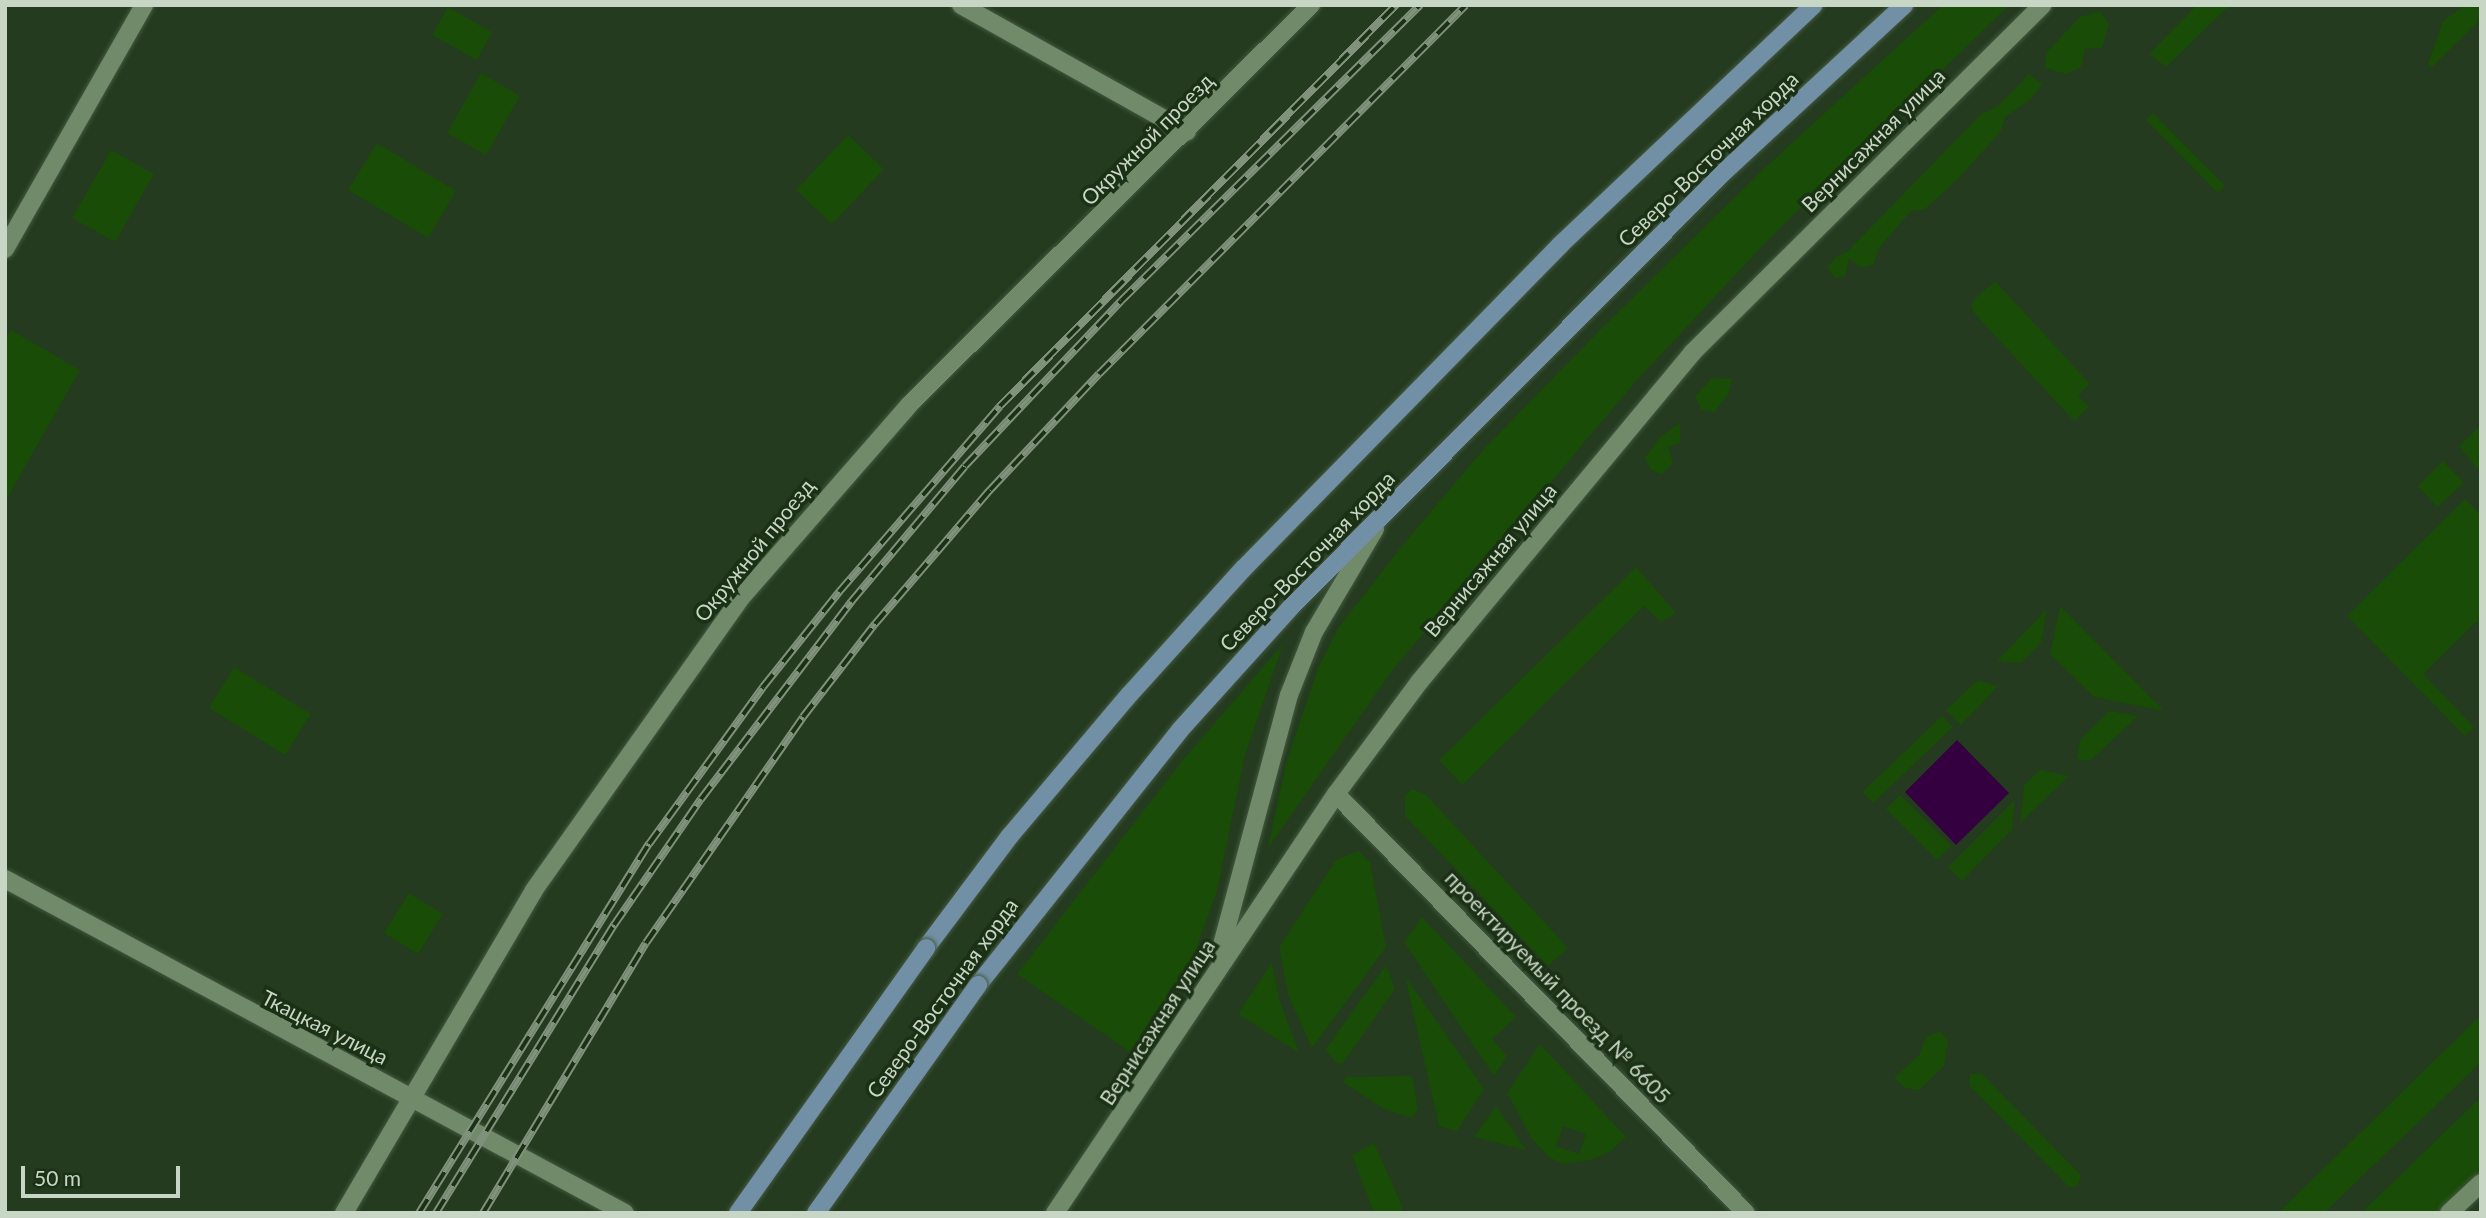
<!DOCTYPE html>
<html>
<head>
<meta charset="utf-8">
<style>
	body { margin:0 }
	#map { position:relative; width:2486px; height:1218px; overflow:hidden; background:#243b1f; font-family:Lato,sans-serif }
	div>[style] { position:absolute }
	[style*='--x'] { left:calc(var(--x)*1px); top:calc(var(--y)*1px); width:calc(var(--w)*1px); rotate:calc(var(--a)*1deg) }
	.green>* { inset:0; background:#184c07 }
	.water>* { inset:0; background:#34003f }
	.roads { filter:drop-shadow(0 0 2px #445840) drop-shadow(0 0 2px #445840) }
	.street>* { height:18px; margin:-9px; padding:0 9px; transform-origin:9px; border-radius:9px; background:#708a6a }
	.secondary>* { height:18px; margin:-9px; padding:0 9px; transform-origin:9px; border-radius:9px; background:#708a6a }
	.primary>* { height:18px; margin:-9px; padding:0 9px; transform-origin:9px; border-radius:9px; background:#7190a5 }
	.rail>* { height:8px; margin-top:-4px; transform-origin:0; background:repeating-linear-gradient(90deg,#1b3115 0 16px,#80927c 0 32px); box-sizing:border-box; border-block:2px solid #80927c }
	.bridges { filter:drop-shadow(0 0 2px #445840) drop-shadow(0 0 2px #445840) }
	.primary-bridge>* { height:18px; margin:-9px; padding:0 9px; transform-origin:9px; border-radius:9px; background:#7190a5 }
	span { translate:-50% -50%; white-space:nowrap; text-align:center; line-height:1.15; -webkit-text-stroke:7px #1b3115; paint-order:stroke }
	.street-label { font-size:21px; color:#c8d6c5 }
	.frame { position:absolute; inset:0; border:7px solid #c8d6c5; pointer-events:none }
	.scale { position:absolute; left:21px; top:1166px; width:159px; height:32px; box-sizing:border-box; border:4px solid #c8d6c5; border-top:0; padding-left:9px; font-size:21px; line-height:24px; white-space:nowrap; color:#c8d6c5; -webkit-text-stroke:5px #1b3115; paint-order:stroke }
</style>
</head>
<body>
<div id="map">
	<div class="green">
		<i style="clip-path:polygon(1943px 5px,2009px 5px,1766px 242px,1636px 381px,1391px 672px,1268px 848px,1286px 763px,1319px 666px,1339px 627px,1406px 541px,1484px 449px,1604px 326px,1769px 164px)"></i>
		<i style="clip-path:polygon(2197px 5px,2230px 5px,2166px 67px,2149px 54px)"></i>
		<i style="clip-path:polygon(2465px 5px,2481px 5px,2481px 19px,2431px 68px,2428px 64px,2443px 21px)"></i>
		<i style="clip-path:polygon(448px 7px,492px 32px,477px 60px,432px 35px)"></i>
		<i style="clip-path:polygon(2100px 11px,2109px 24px,2102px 48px,2085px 49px,2081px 67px,2066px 74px,2045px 68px,2046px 53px,2080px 17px)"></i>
		<i style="clip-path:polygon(481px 73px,520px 96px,486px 155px,447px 133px)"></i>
		<i style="clip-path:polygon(2029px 74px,2042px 84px,2031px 99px,2005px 117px,2001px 131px,1958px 179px,1925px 209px,1911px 211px,1878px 249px,1874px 264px,1862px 268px,1849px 259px,1845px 276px,1835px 278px,1827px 267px,1837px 256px,1847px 252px,1981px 114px,1998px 106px)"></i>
		<i style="clip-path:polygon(2153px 113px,2225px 186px,2218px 193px,2146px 120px)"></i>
		<i style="clip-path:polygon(848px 135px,884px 169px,832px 224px,796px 190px)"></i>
		<i style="clip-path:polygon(377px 143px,456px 191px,428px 238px,348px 190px)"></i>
		<i style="clip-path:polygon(111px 150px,154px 174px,115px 242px,72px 218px)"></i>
		<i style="clip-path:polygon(1995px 281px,2090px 384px,2078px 395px,2089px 407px,2074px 421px,1975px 314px,1971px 307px,1975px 299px)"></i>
		<i style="clip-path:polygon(11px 330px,80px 370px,5px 502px,5px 340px)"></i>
		<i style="clip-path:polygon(1712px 378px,1732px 379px,1728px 395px,1714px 412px,1701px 410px,1695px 396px)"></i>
		<i style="clip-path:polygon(1680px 423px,1680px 443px,1668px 447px,1673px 463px,1662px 474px,1651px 470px,1645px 458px,1660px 437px)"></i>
		<i style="clip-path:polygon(2481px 425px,2481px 466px,2478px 469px,2459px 446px)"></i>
		<i style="clip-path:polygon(2443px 461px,2464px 483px,2437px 507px,2418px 486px)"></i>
		<i style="clip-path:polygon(2465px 499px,2481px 515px,2481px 624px,2476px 622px,2423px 674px,2474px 727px,2465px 736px,2347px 616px)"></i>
		<i style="clip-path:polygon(1636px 567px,1676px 613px,1661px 622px,1644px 606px,1462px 785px,1439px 760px)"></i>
		<i style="clip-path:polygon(2060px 606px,2164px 711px,2094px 697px,2050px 654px)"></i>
		<i style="clip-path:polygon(2047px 609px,2041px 643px,2021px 663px,1997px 661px)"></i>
		<i style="clip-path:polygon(1283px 644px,1245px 755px,1217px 890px,1187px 975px,1136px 1056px,1017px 974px,1183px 760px)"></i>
		<i style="clip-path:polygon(234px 667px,311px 714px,285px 755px,209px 708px)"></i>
		<i style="clip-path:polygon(1978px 680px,1998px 686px,1961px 725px,1946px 710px)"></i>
		<i style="clip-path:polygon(2109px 711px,2138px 716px,2090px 761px,2077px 759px,2080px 740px)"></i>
		<i style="clip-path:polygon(1942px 716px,1953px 727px,1873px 803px,1862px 792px)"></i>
		<i style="clip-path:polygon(2040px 770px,2069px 776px,2020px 823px,2024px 785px)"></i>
		<i style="clip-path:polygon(1412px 789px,1425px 794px,1568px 948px,1548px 966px,1405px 816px,1405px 796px)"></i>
		<i style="clip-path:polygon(1900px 795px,1951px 846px,1937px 860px,1886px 809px)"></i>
		<i style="clip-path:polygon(2015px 800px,2012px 830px,1962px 881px,1948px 867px)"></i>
		<i style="clip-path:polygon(1358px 851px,1370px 862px,1386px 947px,1312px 1048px,1288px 995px,1279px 947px,1336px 860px)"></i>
		<i style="clip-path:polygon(409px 893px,443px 914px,418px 954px,384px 933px)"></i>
		<i style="clip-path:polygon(1422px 917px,1516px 1017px,1492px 1039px,1507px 1056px,1494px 1076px,1404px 942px)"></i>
		<i style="clip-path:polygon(1272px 962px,1279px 999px,1299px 1053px,1238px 1014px)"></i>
		<i style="clip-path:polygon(1386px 965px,1395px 989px,1343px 1063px,1338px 1064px,1325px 1050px)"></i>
		<i style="clip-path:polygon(1405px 976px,1484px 1089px,1457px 1131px,1439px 1126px)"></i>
		<i style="clip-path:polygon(2481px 1015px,2481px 1062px,2324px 1213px,2278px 1213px)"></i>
		<i style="clip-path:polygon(1940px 1031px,1948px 1040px,1944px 1066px,1919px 1090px,1905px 1088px,1894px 1078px,1919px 1055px,1926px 1037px)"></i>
		<i style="clip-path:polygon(evenodd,1540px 1044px,1626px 1137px,1611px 1151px,1591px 1160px,1564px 1164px,1550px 1158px,1532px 1139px,1507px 1093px,1540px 1044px,1563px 1126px,1586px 1134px,1579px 1154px,1556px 1146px,1563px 1126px)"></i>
		<i style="clip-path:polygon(1981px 1073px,2081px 1175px,2078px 1186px,2069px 1187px,1969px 1085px,1970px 1074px)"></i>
		<i style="clip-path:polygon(1412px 1076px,1418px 1109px,1412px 1118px,1384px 1109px,1343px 1082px,1346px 1077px)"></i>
		<i style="clip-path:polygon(2481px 1097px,2481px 1182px,2448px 1213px,2361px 1213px)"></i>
		<i style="clip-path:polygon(1496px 1106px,1526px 1150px,1474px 1137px)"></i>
		<i style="clip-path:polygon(1374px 1143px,1403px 1208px,1400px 1213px,1374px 1213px,1352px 1155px)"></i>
	</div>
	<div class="water">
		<i style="clip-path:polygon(1957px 740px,2009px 793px,1956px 845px,1905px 792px)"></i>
	</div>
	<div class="roads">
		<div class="street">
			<i style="--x:961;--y:5;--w:259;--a:29.3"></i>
			<i style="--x:5;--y:249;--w:281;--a:-60.3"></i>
			<i style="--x:1336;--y:794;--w:586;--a:45.62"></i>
			<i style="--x:2449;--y:1213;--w:44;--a:-43.2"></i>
		</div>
		<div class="secondary">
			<i style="--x:5;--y:879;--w:704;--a:28.31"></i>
			<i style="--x:1219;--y:956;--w:270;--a:-75"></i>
			<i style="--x:1289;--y:695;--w:68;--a:-68.4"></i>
			<i style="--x:1314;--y:632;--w:120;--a:-59.4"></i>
			<i style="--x:344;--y:1213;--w:375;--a:-59.5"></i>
			<i style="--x:534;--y:890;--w:355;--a:-54.7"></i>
			<i style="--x:739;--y:600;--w:257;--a:-48.9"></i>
			<i style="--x:908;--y:406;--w:569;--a:-44.86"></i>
			<i style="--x:1055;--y:1213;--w:505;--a:-56.15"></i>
			<i style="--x:1336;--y:794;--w:141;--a:-53.4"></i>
			<i style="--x:1420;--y:681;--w:426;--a:-50.3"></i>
			<i style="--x:1692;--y:353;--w:494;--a:-44.8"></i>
		</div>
		<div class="primary">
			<i style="--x:926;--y:948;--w:139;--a:-53.2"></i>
			<i style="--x:1009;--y:837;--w:187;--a:-49.8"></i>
			<i style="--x:1130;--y:694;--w:170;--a:-47.9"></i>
			<i style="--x:1244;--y:568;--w:452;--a:-45.6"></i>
			<i style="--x:1560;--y:245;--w:349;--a:-43.4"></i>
			<i style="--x:978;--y:985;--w:325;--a:-51.6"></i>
			<i style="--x:1180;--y:730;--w:166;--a:-47.9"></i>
			<i style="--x:1291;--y:607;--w:617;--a:-45.13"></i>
			<i style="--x:1726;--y:170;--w:243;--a:-42.8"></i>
		</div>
	</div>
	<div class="rail">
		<i style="--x:419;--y:1213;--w:435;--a:-58.1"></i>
		<i style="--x:649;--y:844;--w:194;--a:-54"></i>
		<i style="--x:763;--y:687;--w:122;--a:-51.3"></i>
		<i style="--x:839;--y:592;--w:246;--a:-49.1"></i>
		<i style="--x:1000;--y:406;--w:564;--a:-45.36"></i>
		<i style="--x:436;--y:1213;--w:339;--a:-58.3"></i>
		<i style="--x:614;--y:925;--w:153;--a:-55.4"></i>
		<i style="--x:701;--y:799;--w:248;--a:-52.7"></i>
		<i style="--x:851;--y:602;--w:177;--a:-50"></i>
		<i style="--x:965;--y:466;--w:227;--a:-46.6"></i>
		<i style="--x:1121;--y:301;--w:421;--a:-44.7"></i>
		<i style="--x:483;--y:1213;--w:315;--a:-58.9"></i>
		<i style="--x:646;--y:943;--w:275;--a:-55.2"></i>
		<i style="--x:803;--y:717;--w:118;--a:-52.3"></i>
		<i style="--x:875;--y:624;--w:177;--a:-49.4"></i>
		<i style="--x:990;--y:490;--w:159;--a:-46.8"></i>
		<i style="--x:1099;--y:374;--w:520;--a:-45.16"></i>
	</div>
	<div class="bridges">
		<div class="primary-bridge">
			<i style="--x:738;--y:1213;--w:325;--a:-54.6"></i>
			<i style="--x:816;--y:1213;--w:280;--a:-54.6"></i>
		</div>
	</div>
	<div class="street-label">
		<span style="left:1147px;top:139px;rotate:-45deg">Окружной проезд</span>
		<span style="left:1873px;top:140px;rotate:-45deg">Вернисажная улица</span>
		<span style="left:1708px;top:159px;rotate:-44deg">Северо-Восточная хорда</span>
		<span style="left:754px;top:550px;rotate:-51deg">Окружной проезд</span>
		<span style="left:1490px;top:560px;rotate:-50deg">Вернисажная улица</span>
		<span style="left:1307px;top:561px;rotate:-46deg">Северо-Восточная хорда</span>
		<span style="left:1558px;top:987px;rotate:46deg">проектируемый проезд № 6605</span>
		<span style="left:942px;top:998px;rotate:-54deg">Северо-Восточная хорда</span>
		<span style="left:1157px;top:1022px;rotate:-57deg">Вернисажная улица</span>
		<span style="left:325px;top:1027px;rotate:27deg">Ткацкая улица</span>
	</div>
	<div class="frame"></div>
	<div class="scale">50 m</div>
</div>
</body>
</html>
